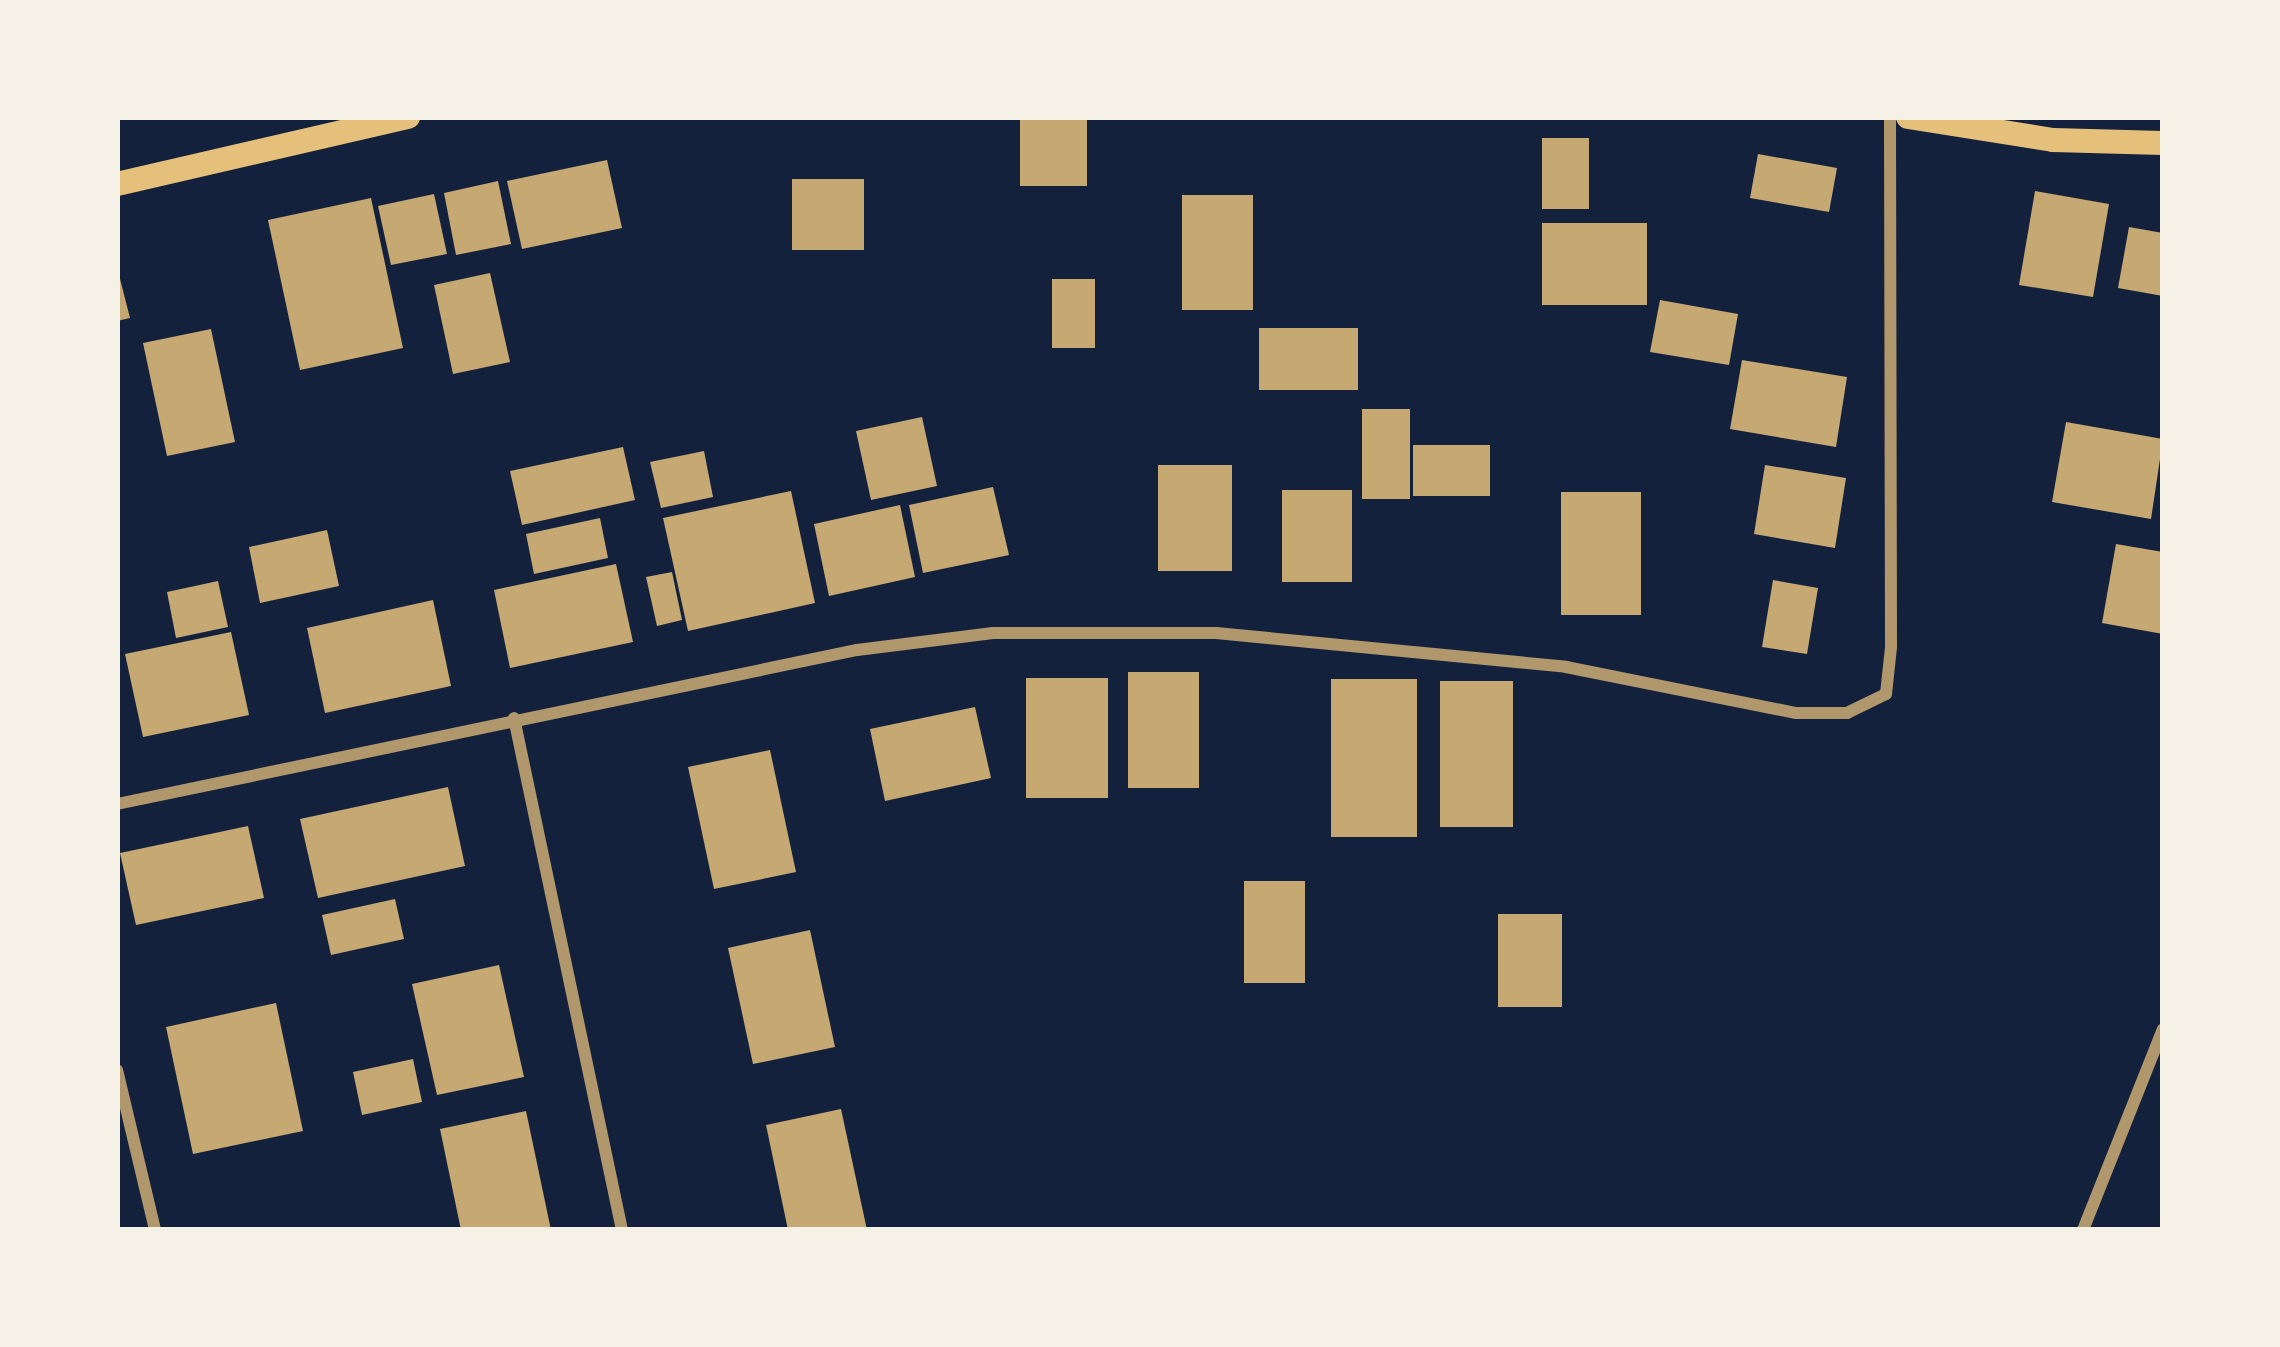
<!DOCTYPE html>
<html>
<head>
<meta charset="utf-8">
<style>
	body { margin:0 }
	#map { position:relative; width:2280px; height:1347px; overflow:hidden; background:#14213d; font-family:"PT Sans Narrow",sans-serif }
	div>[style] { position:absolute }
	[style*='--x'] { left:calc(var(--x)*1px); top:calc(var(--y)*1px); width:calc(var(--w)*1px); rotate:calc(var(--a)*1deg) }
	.building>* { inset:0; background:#c6a872 }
	.minor>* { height:12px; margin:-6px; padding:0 6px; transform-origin:6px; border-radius:6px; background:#b1986c }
	.secondary>* { height:24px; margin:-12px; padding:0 12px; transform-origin:12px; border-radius:12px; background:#e5c07b }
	span { translate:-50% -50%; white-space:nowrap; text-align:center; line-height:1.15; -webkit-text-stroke:9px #f6f1e7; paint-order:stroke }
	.frame { position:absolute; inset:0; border:120px solid #f6f1e7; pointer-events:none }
</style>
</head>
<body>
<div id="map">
	<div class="building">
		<i style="clip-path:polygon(1020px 117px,1087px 117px,1087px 186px,1020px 186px)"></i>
		<i style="clip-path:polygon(1542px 138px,1589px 138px,1589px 209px,1542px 209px)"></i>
		<i style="clip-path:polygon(1758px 154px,1837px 168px,1829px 212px,1750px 198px)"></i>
		<i style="clip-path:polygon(607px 160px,622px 228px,522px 249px,507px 181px)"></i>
		<i style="clip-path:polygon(792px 179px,864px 179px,864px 250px,792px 250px)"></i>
		<i style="clip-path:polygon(498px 181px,511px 244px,456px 255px,444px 193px)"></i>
		<i style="clip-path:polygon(2035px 191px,2109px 204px,2093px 297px,2019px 285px)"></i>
		<i style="clip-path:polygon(434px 194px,447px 254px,391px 265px,378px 206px)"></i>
		<i style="clip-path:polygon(1182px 195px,1253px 195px,1253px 310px,1182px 310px)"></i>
		<i style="clip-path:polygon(371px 198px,403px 348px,300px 370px,268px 220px)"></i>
		<i style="clip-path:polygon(1542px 223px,1647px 223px,1647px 305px,1542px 305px)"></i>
		<i style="clip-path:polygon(2129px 227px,2163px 233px,2163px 296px,2118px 288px)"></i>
		<i style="clip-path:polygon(117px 267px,130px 318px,117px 321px)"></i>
		<i style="clip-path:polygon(490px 273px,510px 362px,453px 374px,434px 285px)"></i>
		<i style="clip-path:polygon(1052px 279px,1095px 279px,1095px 348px,1052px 348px)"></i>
		<i style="clip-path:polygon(1660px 300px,1738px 314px,1729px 365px,1650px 352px)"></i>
		<i style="clip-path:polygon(1259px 328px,1358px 328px,1358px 390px,1259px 390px)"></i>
		<i style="clip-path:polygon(211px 329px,235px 442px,167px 456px,143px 343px)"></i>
		<i style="clip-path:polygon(1742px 360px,1847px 377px,1836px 447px,1730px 429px)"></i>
		<i style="clip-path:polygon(1362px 409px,1410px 409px,1410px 499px,1362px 499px)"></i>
		<i style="clip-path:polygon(922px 417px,937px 486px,871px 500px,856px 431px)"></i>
		<i style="clip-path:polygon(2066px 422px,2163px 439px,2151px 519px,2052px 502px)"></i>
		<i style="clip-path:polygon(1413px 445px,1490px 445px,1490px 496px,1413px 496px)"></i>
		<i style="clip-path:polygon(623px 447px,635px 500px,522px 525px,510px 471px)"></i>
		<i style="clip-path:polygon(704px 451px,713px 497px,661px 508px,650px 462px)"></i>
		<i style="clip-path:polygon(1158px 465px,1232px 465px,1232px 571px,1158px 571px)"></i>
		<i style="clip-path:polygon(1765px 465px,1846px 478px,1835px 548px,1754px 534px)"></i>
		<i style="clip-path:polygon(993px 487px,1009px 555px,923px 573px,909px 505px)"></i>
		<i style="clip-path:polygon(1282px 490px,1352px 490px,1352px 582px,1282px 582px)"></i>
		<i style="clip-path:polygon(791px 491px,815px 603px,688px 631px,663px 518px)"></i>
		<i style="clip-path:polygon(1561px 492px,1641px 492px,1641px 615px,1561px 615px)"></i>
		<i style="clip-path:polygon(900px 505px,915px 577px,829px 596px,814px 524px)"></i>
		<i style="clip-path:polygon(600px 518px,608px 558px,534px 574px,526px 534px)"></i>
		<i style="clip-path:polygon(327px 530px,339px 586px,260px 603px,249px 547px)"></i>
		<i style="clip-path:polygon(2116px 544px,2163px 552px,2163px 634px,2102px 623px)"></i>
		<i style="clip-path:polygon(616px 564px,633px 642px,510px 668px,494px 590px)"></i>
		<i style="clip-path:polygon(672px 572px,682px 620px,657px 626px,646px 577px)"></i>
		<i style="clip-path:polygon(1773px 580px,1818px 588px,1807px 654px,1762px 647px)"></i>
		<i style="clip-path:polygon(218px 581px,228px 627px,176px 638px,167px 592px)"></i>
		<i style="clip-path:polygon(433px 600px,451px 686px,325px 713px,307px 628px)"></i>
		<i style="clip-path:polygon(231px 632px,249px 715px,143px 737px,125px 654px)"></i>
		<i style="clip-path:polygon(1128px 672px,1199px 672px,1199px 788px,1128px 788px)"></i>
		<i style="clip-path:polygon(1026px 678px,1108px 678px,1108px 798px,1026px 798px)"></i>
		<i style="clip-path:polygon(1331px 679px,1417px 679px,1417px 837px,1331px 837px)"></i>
		<i style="clip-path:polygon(1440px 681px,1513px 681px,1513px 827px,1440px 827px)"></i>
		<i style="clip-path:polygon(975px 707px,991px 778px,885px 801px,870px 729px)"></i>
		<i style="clip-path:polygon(770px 750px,796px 872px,714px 889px,688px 767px)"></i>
		<i style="clip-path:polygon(448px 787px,465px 866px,318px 898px,300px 819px)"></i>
		<i style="clip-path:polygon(248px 826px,264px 898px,136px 925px,120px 853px)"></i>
		<i style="clip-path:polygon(1244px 881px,1305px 881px,1305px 983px,1244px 983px)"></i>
		<i style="clip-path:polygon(395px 899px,404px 939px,331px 955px,322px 915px)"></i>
		<i style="clip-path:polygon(1498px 914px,1562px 914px,1562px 1007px,1498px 1007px)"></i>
		<i style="clip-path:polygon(810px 930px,835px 1047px,753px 1064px,728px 948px)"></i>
		<i style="clip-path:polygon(499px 965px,524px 1077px,437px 1095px,412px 984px)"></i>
		<i style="clip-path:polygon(276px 1003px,303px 1131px,193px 1154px,166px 1027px)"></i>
		<i style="clip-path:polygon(413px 1059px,422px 1102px,362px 1115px,353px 1072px)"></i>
		<i style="clip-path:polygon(841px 1109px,867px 1230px,788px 1230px,766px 1125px)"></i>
		<i style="clip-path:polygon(526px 1111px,551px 1230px,461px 1230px,440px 1129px)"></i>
	</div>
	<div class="minor">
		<i style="--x:514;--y:718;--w:523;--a:78.09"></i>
		<i style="--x:117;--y:804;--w:756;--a:-11.76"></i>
		<i style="--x:857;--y:650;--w:137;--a:-7.1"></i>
		<i style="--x:993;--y:633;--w:223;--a:0"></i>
		<i style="--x:1216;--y:633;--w:352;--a:5.5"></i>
		<i style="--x:1566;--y:667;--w:235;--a:11.3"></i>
		<i style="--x:1796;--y:713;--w:51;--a:0"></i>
		<i style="--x:1847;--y:713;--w:43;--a:-26"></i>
		<i style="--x:1886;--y:694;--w:47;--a:-83.9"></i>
		<i style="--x:1891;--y:647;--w:530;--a:-90.11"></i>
		<i style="--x:117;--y:1070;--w:164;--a:76.6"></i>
		<i style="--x:2083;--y:1230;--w:216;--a:-68.3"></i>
	</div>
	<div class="secondary">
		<i style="--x:1908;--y:117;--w:147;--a:9"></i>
		<i style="--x:2053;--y:140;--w:110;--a:1.6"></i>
		<i style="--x:117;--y:184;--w:299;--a:-13"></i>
	</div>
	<div class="frame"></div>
</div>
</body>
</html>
